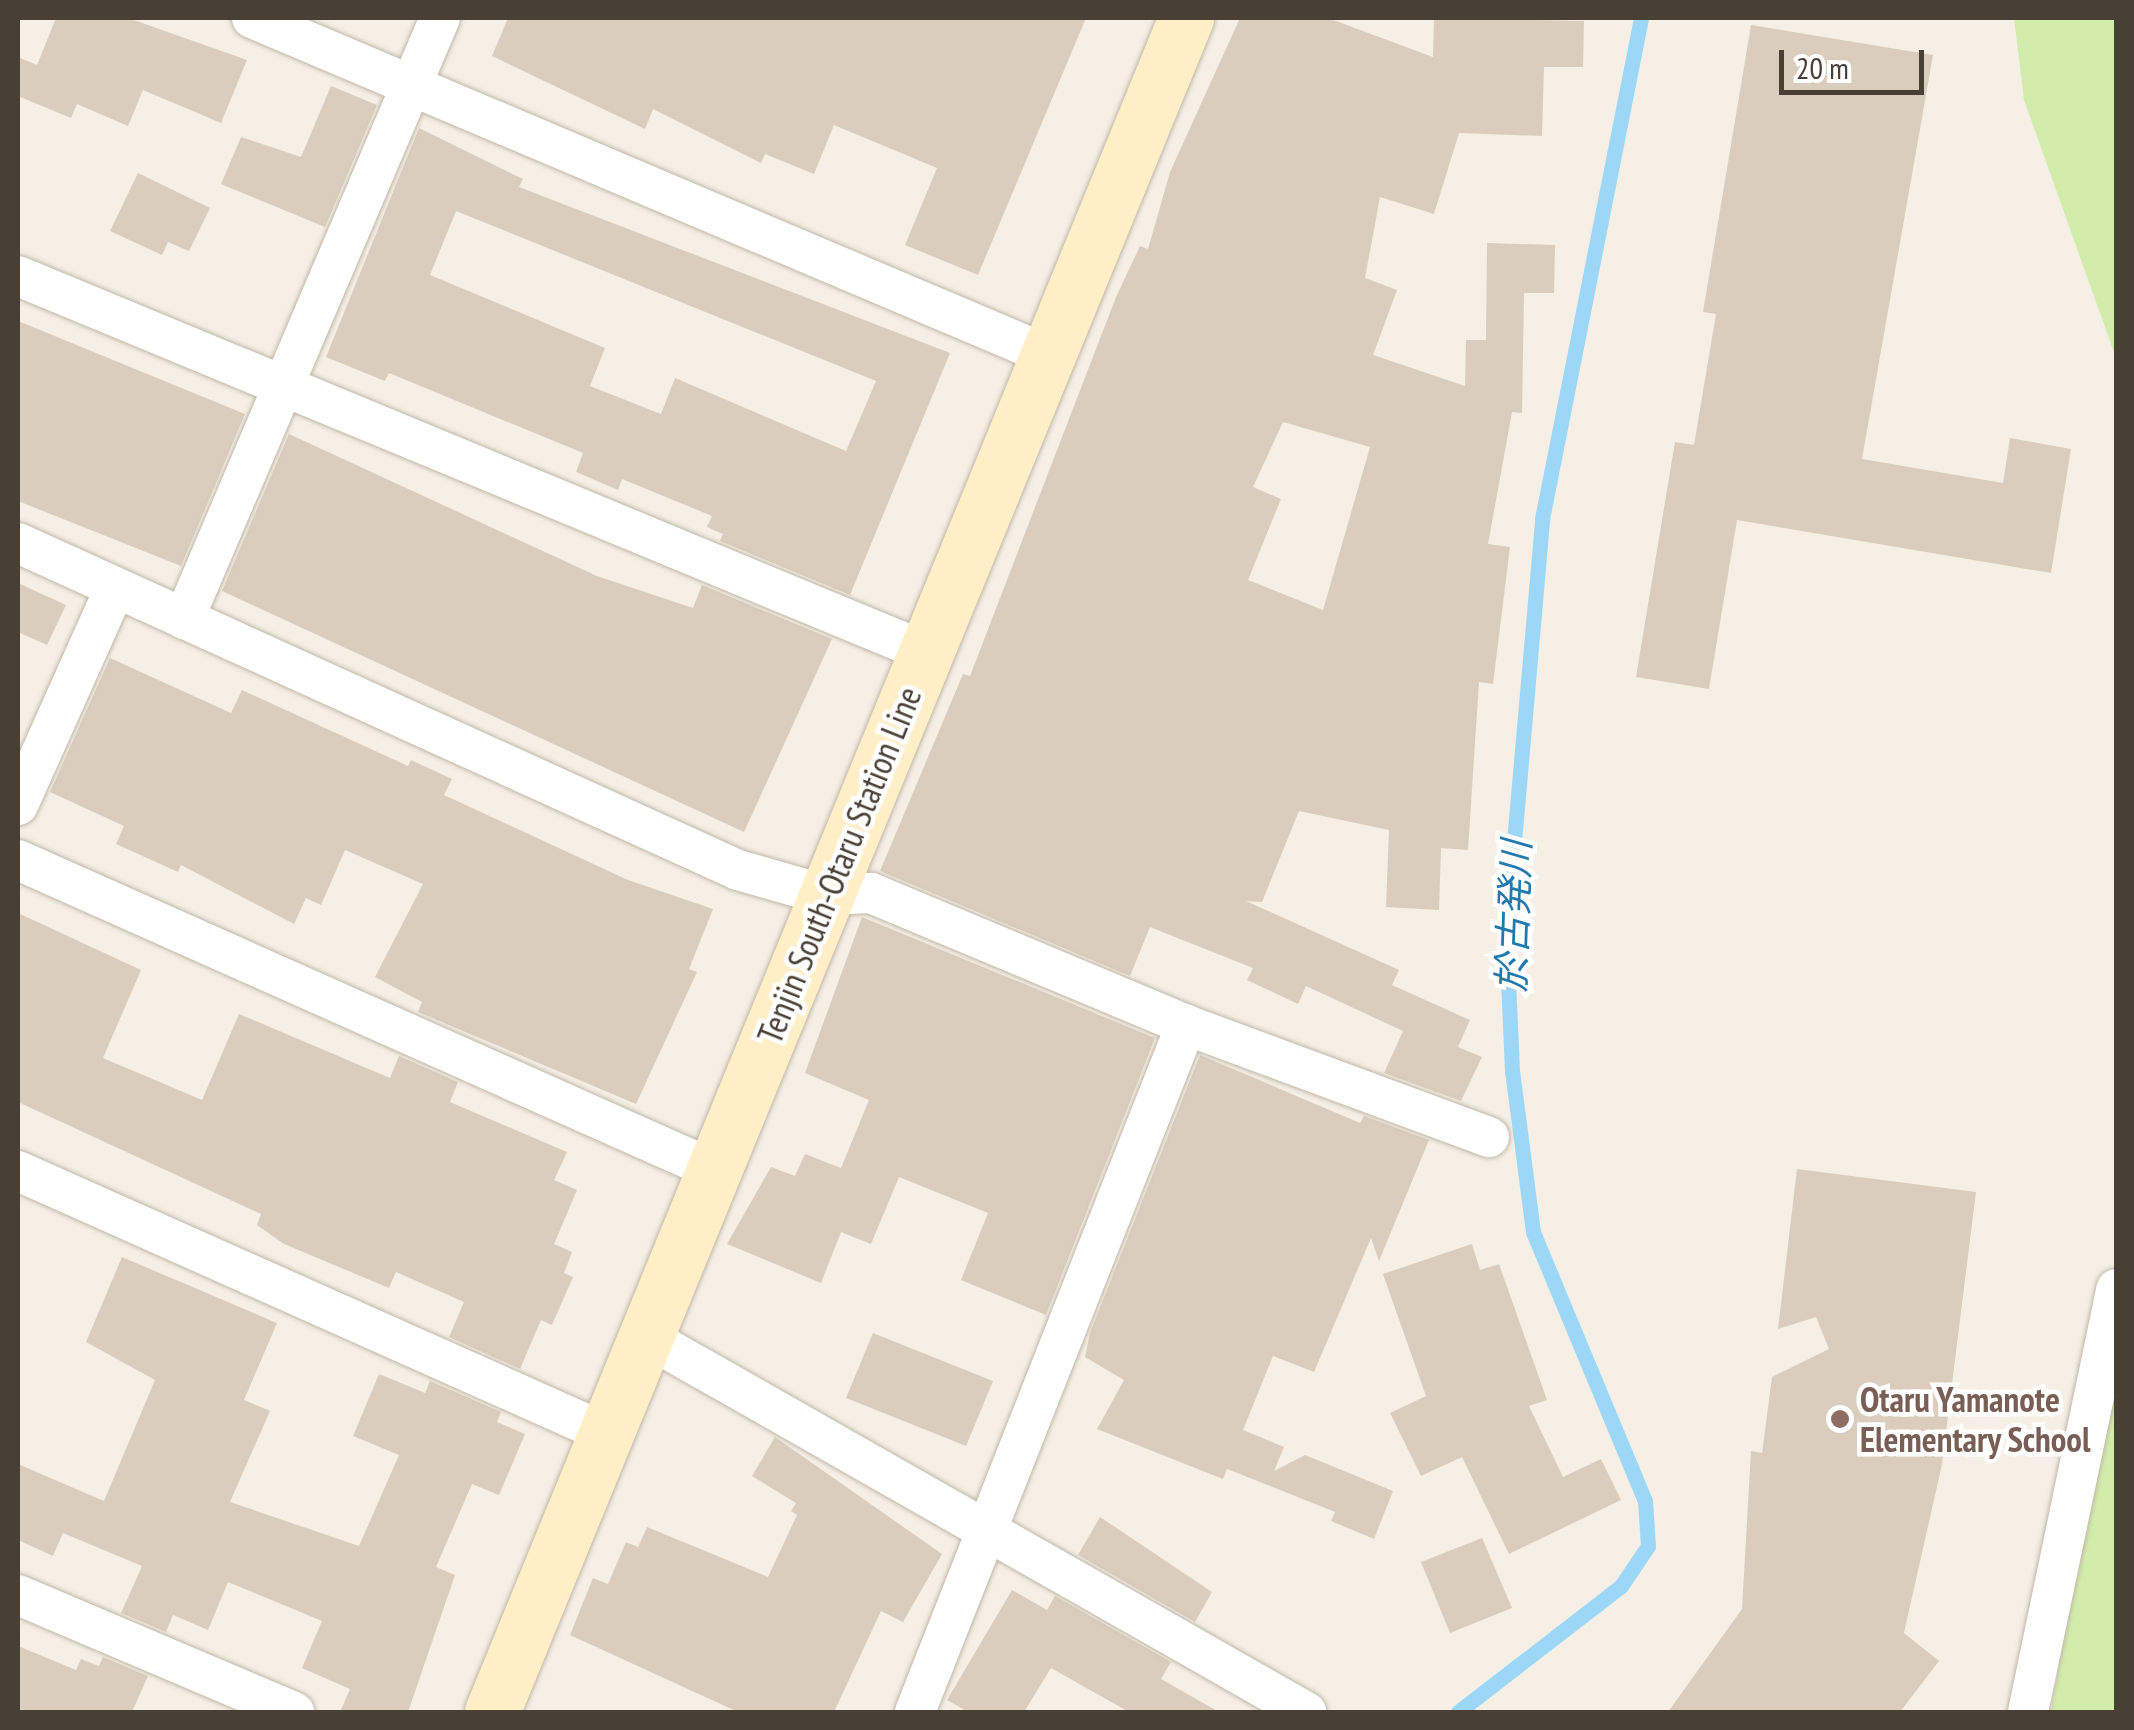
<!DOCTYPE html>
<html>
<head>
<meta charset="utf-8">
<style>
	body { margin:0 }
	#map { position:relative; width:2134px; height:1730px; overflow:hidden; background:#f5efe6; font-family:"PT Sans Narrow","Noto Sans JP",sans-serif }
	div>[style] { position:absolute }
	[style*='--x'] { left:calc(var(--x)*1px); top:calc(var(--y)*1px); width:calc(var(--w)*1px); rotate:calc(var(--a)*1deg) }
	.green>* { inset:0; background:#d2edab }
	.stream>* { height:15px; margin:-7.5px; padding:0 7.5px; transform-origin:7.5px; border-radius:7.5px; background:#9dd7f7 }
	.building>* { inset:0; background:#dacdbd }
	.roads { filter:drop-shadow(0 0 2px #c1b7a8) drop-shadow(0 0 2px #c1b7a8) }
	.minor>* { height:40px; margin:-20px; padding:0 20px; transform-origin:20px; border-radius:20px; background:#fff }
	.secondary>* { height:55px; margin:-27.5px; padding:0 27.5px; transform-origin:27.5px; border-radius:27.5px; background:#ffeec6 }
	.dots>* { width:28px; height:28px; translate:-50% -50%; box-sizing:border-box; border:5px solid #fff; border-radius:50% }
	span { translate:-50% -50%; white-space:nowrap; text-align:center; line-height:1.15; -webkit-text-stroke:9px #fff; paint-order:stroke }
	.street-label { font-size:35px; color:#483f35 }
	.education-label { font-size:35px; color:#785e54; font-weight:700 }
	.left { translate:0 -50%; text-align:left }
	.water-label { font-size:38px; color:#2279ad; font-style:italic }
	.frame { position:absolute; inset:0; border:20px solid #483f35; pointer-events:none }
	.scale { position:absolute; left:1779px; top:50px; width:145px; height:45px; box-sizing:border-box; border:5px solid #483f35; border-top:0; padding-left:12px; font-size:30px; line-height:35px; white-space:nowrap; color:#483f35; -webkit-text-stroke:8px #fff; paint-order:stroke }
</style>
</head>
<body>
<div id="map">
	<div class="green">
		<i style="clip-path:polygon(2014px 18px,2116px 18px,2116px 358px,2024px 100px)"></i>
		<i style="clip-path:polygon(2116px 1373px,2116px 1712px,2051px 1712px,2095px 1455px)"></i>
	</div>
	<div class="stream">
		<i style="--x:1458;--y:1712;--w:206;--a:-37.7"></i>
		<i style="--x:1621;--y:1586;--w:48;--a:-56"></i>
		<i style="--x:1648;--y:1546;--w:45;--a:-93.8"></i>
		<i style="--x:1645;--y:1501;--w:291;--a:-112.6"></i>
		<i style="--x:1533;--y:1232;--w:162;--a:-97.4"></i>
		<i style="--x:1512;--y:1071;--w:138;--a:-92.5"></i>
		<i style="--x:1506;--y:933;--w:416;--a:-85"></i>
		<i style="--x:1542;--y:519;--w:511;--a:-78.82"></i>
	</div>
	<div class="building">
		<i style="clip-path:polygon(56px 18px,128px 18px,247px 60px,221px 123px,143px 90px,128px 126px,77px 104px,71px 118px,18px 96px,18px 57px,37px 65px)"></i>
		<i style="clip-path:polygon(508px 18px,1086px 18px,978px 275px,905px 245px,937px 168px,834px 125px,814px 174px,765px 154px,761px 163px,653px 109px,645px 129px,492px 56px)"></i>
		<i style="clip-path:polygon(evenodd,1240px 18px,1328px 18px,1433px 57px,1434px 18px,1584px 21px,1583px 67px,1544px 67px,1542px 136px,1459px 133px,1434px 214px,1380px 197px,1365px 278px,1397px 290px,1373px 355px,1465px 386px,1466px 340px,1486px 340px,1487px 243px,1555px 245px,1554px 293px,1524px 293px,1522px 413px,1512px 412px,1488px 544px,1510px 547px,1493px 684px,1479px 682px,1468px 850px,1441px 848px,1439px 910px,1386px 907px,1389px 830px,1299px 811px,1262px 902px,1246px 901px,1399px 970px,1392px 985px,1470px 1020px,1458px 1047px,1482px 1057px,1461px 1101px,1384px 1073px,1403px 1031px,1306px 986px,1298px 1004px,1247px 980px,1253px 968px,1150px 927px,1130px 976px,880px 871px,963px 674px,970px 676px,1116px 297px,1140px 246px,1148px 249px,1170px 172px,1240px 18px,1283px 422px,1370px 447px,1323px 610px,1248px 580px,1281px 499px,1253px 487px,1283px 422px)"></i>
		<i style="clip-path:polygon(1751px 25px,1933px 55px,1862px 459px,2003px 483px,2010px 438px,2071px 449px,2051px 573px,1737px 520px,1709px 689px,1636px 677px,1675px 442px,1694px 445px,1716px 314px,1703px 312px)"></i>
		<i style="clip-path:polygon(331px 86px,377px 105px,325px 227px,221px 184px,241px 137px,301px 157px)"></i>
		<i style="clip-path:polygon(evenodd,419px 128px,523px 179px,519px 187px,950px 353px,850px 595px,720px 541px,723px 534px,707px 527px,712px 516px,622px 479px,618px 490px,576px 472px,583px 453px,389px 373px,385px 381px,326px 357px,419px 128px,456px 211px,876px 381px,846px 451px,675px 378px,661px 414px,590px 386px,605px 348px,430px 275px,456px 211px)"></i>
		<i style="clip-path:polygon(138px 173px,210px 208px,189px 251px,168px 242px,162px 255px,110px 231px)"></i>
		<i style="clip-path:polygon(18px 321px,245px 414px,181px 566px,18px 501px)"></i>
		<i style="clip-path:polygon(289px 434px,597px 576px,693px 608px,702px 585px,832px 639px,744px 832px,222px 591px)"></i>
		<i style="clip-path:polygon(18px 583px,66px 605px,47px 645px,18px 632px)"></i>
		<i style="clip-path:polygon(110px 658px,231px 713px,242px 690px,408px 766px,411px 760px,452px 779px,444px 795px,628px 880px,713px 909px,689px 969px,697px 972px,636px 1104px,418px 1012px,422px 1002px,375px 977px,423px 884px,345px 850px,321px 905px,306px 898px,294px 924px,181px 865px,178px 872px,116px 844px,124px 826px,50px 792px)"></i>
		<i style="clip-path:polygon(18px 913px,141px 970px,103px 1058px,202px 1100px,239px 1014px,390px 1078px,399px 1056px,458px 1082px,450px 1102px,567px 1152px,554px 1180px,577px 1190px,554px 1244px,572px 1252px,564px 1273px,573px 1277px,552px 1325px,541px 1320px,520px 1369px,449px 1337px,464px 1302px,396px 1272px,389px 1288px,284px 1244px,257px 1225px,261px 1214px,18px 1102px)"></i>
		<i style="clip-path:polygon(862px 917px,1155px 1038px,1046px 1315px,961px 1280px,988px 1213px,899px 1177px,871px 1244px,841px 1232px,821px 1283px,727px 1244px,771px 1167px,795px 1176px,805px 1154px,841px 1168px,869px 1100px,805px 1073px)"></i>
		<i style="clip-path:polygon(1200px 1055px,1360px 1123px,1364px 1116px,1429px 1140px,1379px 1261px,1371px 1238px,1314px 1372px,1273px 1356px,1243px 1430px,1284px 1447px,1274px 1471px,1305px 1455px,1393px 1491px,1374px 1539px,1331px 1521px,1335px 1512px,1255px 1480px,1227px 1469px,1223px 1479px,1097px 1429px,1124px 1380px,1085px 1357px,1090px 1333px)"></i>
		<i style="clip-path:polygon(1797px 1169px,1976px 1192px,1942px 1464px,1904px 1633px,1939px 1661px,1900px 1712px,1668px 1712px,1742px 1609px,1751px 1451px,1762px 1453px,1772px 1377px,1829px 1349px,1816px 1317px,1778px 1329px)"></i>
		<i style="clip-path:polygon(1472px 1244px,1480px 1270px,1499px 1264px,1547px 1400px,1529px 1406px,1563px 1477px,1601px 1459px,1621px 1500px,1509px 1554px,1462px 1457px,1421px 1476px,1390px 1413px,1426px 1396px,1383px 1274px)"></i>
		<i style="clip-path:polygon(122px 1257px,277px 1323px,244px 1400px,270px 1411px,230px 1502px,359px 1546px,399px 1455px,353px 1436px,379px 1374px,425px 1393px,430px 1381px,501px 1412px,497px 1422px,525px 1434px,499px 1495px,472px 1484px,436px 1567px,455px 1575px,408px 1712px,340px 1712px,350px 1689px,302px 1668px,322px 1621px,228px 1582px,208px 1630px,173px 1615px,166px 1632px,121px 1613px,142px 1566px,63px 1533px,53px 1556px,18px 1540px,18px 1464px,104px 1501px,155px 1380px,86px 1342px)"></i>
		<i style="clip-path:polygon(873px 1333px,993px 1381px,966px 1446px,846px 1398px)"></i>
		<i style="clip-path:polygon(775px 1437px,942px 1554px,903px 1622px,881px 1611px,834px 1712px,738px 1712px,570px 1635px,593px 1578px,608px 1584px,626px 1542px,638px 1547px,647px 1527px,768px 1577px,797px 1515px,791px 1511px,796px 1503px,752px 1476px)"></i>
		<i style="clip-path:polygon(1100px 1517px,1212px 1592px,1195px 1622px,1078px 1555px)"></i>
		<i style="clip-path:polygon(1482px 1538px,1512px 1608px,1450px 1633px,1421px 1562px)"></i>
		<i style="clip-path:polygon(1012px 1590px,1047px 1610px,1055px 1596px,1171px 1662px,1161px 1679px,1219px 1712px,1129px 1712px,1051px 1668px,1024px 1712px,968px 1712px,947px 1700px)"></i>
		<i style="clip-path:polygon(18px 1646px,76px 1670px,81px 1659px,99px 1666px,103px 1657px,148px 1676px,132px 1712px,18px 1712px)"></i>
	</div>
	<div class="roads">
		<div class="minor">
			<i style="--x:252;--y:18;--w:864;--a:22.95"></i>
			<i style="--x:18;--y:276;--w:983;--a:22.49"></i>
			<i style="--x:18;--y:543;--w:791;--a:24.43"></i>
			<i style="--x:738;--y:870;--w:91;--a:15.9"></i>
			<i style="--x:826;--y:895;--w:45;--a:-2.5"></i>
			<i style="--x:871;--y:893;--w:342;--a:22.7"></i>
			<i style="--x:1186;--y:1025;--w:323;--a:20.3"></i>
			<i style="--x:184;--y:619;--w:653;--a:-66.93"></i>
			<i style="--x:18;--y:805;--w:238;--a:-65.9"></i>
			<i style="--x:18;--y:860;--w:762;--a:24.01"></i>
			<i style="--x:18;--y:1171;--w:644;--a:24.02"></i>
			<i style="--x:643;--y:1335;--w:763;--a:29.62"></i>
			<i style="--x:18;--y:1595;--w:300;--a:23"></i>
			<i style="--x:915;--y:1712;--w:739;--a:-68.47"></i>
			<i style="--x:2028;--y:1712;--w:432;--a:-78.2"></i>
		</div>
		<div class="secondary">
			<i style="--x:492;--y:1712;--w:1831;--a:-67.72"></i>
		</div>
	</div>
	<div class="dots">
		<i style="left:1840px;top:1419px;background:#8d6e63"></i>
	</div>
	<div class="street-label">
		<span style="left:839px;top:865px;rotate:-68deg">Tenjin South-Otaru Station Line</span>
	</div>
	<div class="education-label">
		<span class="left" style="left:1860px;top:1419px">Otaru Yamanote<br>Elementary School</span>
	</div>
	<div class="water-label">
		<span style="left:1513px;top:916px;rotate:-88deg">於古発川</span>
	</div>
	<div class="frame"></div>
	<div class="scale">20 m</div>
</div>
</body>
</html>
